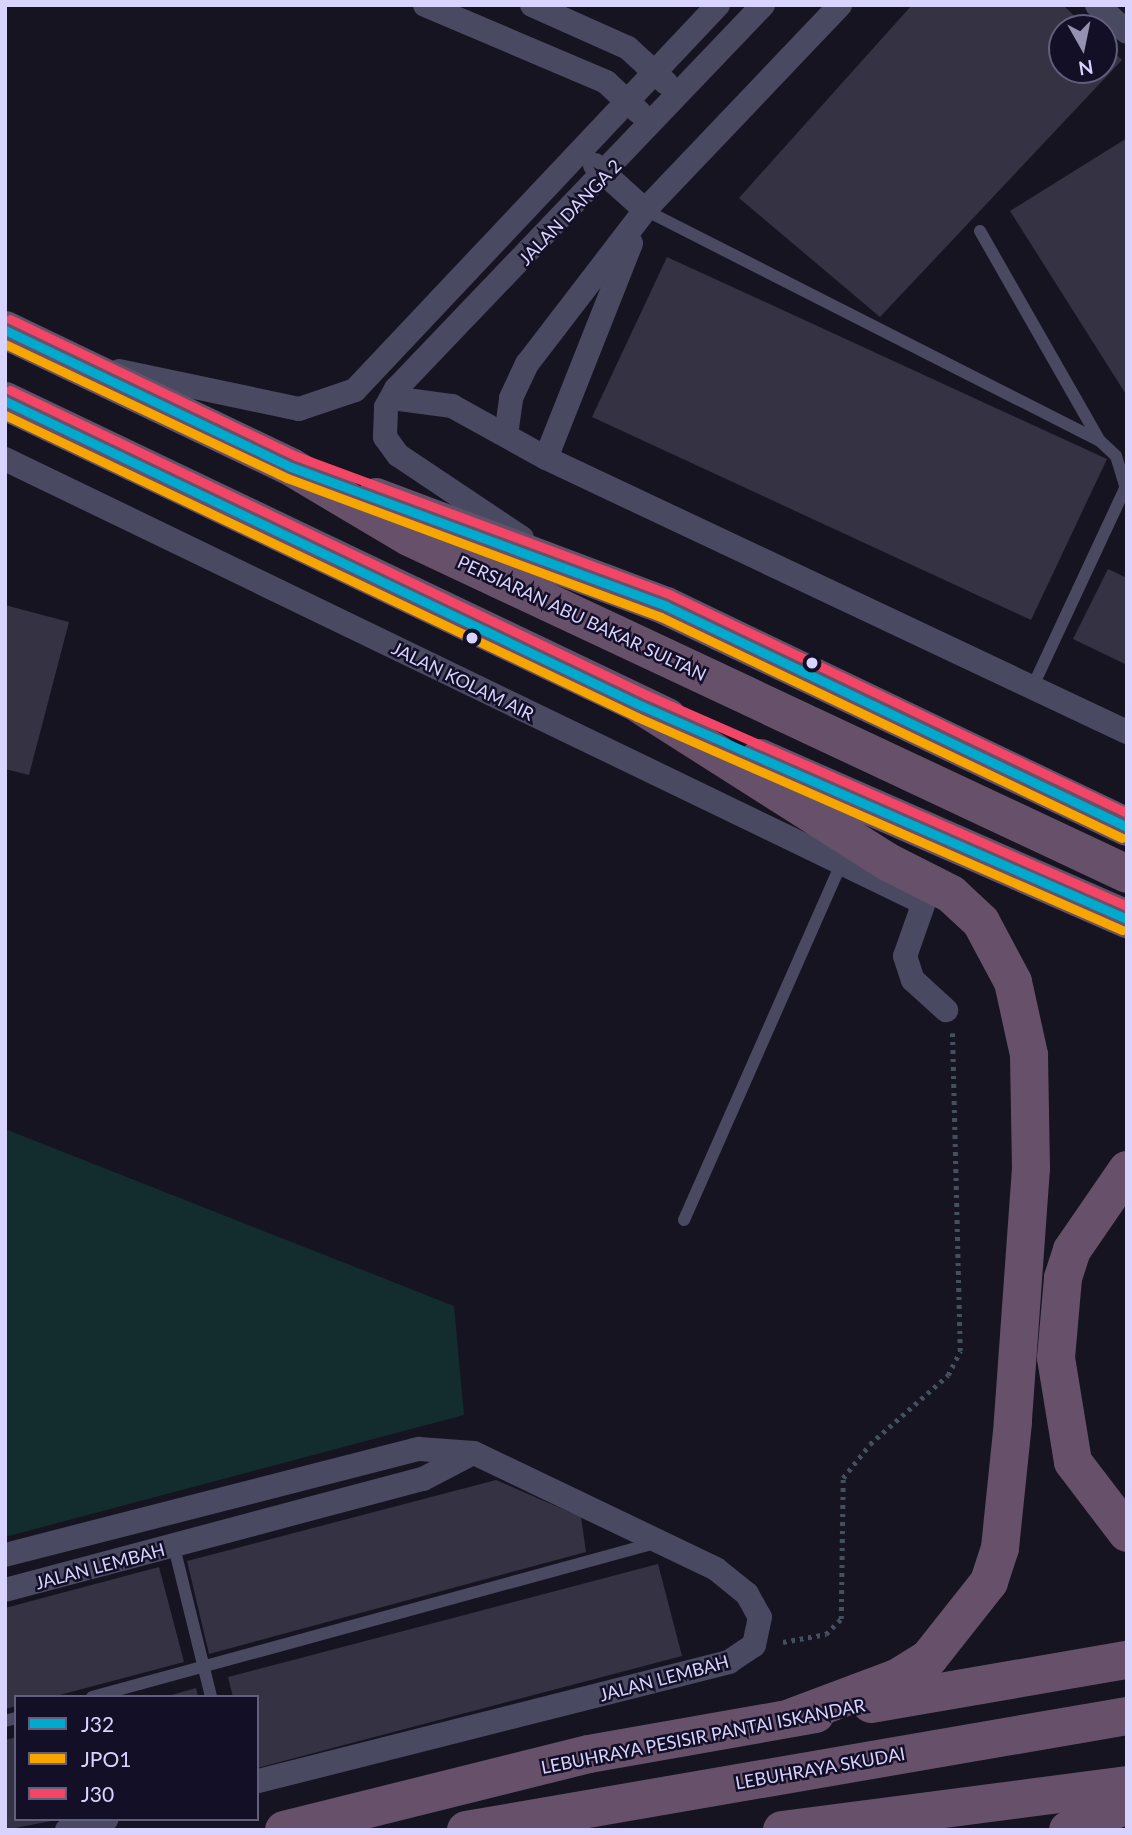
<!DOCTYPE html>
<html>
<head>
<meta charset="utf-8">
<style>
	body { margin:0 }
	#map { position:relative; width:1132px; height:1835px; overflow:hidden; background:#161421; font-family:Lato,sans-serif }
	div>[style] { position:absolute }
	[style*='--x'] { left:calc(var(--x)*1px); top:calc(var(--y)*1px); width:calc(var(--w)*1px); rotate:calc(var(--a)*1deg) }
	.green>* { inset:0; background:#132c2d }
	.building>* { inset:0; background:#343243 }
	.path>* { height:4.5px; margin-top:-2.25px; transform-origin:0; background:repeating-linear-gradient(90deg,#44505f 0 3.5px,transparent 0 8.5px) }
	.lane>* { height:12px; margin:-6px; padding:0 6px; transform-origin:6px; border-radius:6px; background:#4a4962 }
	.street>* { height:24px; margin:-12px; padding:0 12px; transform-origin:12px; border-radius:12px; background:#4a4962 }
	.highway>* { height:38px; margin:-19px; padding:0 19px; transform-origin:19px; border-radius:19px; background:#67516a }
	.bus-1>* { height:9px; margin:-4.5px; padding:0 4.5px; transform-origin:4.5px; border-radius:4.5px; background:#00a9ce }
	.bus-2>* { height:9px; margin:-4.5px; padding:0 4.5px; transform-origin:4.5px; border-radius:4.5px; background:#f7a600 }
	.bus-3>* { height:9px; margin:-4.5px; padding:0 4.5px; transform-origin:4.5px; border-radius:4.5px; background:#f34667 }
	.dots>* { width:19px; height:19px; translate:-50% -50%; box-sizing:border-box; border:4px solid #130f26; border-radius:50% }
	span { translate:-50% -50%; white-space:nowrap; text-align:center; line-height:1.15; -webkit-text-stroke:5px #130f26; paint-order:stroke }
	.street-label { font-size:18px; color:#d9d4ff }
	.frame { position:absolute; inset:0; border:7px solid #d9d4ff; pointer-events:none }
	.legend { position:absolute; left:14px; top:1695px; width:245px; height:126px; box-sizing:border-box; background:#130f26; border:2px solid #625e7d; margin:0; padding:9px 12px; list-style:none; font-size:21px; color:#d9d4ff }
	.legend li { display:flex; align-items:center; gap:14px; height:35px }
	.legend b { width:35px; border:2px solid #625e7d }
	.north { position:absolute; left:1048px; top:14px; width:70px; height:70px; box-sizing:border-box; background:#130f26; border:2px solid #625e7d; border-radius:50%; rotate:171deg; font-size:19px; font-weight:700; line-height:28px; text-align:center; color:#d9d4ff }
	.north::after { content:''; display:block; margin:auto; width:24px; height:32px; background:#9591b1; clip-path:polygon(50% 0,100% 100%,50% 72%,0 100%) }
</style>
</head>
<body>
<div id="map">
	<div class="green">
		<i style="clip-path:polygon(5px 1129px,454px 1306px,464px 1415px,5px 1537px)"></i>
	</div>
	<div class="building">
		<i style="clip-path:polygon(912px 5px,1063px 5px,1087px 28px,1062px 28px,1062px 70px,1104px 70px,1104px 43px,1122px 60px,880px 317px,739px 198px)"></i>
		<i style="clip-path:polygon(1127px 138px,1127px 396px,1010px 211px)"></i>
		<i style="clip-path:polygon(667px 257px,1107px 459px,1031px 620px,592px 417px)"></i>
		<i style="clip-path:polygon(1108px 569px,1127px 578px,1127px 665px,1073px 639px)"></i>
		<i style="clip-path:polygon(5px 605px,69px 622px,29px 775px,5px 769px)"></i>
		<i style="clip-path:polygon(496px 1480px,581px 1517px,586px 1552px,209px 1654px,187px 1561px)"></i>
		<i style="clip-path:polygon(658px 1564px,682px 1656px,257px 1768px,257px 1697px,233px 1697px,228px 1677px)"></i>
		<i style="clip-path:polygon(159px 1567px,184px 1662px,52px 1697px,16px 1697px,16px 1706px,5px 1709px,5px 1608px)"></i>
		<i style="clip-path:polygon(196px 1688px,198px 1697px,168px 1697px,168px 1696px)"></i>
		<i style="clip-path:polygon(16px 1737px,16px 1819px,56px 1820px,5px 1830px,5px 1740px)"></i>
	</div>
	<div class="path">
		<i style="--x:783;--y:1642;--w:44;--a:-10.5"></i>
		<i style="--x:826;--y:1634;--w:21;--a:-45"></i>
		<i style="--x:841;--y:1619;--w:141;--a:-89.2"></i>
		<i style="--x:843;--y:1478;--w:43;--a:-51.5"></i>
		<i style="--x:870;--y:1444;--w:104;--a:-41.5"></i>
		<i style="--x:948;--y:1375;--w:27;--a:-63"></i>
		<i style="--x:960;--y:1351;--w:318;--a:-91.4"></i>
	</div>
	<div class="lane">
		<i style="--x:645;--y:210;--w:510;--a:26.92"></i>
		<i style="--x:1100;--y:441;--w:22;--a:43"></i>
		<i style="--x:1116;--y:456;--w:38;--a:73"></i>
		<i style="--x:980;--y:231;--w:241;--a:60.3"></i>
		<i style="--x:1032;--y:688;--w:223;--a:-65"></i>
		<i style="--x:684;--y:1220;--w:392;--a:-66.2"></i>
		<i style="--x:174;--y:1547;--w:154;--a:76.1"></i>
		<i style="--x:92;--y:1697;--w:584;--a:-15.3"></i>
		<i style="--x:5;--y:1721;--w:11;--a:-15"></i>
	</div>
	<div class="street">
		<i style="--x:425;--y:5;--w:197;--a:23"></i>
		<i style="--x:606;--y:82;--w:45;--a:42.3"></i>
		<i style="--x:532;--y:5;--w:105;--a:24.1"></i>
		<i style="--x:628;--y:48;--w:52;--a:42.6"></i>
		<i style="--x:1097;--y:5;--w:40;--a:42"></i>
		<i style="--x:595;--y:165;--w:67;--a:42"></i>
		<i style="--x:119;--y:371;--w:184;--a:11.9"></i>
		<i style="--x:299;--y:409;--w:59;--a:-18.7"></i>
		<i style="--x:355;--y:390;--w:529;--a:-46.68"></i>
		<i style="--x:392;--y:398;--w:61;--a:7.6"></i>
		<i style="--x:452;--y:406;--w:107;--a:29"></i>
		<i style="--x:546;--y:458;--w:642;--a:25.25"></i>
		<i style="--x:506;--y:435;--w:37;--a:-82"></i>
		<i style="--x:511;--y:398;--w:38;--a:-65"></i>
		<i style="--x:527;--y:364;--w:194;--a:-52.5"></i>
		<i style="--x:645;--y:210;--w:283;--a:-46.4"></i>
		<i style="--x:546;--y:458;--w:231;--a:-68.4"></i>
		<i style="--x:5;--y:459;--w:1018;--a:25.79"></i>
		<i style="--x:522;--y:538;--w:149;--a:-146.2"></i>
		<i style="--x:398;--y:455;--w:22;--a:-126"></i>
		<i style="--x:385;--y:437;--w:30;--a:-88"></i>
		<i style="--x:386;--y:407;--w:21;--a:-61"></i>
		<i style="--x:396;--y:389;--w:531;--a:-46.3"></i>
		<i style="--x:929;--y:888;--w:72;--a:109.4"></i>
		<i style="--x:905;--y:956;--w:25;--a:72"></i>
		<i style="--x:913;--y:980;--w:45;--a:42.3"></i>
		<i style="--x:5;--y:1555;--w:427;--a:-14.4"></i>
		<i style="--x:419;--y:1449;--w:55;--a:4.2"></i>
		<i style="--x:474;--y:1453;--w:268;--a:25.6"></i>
		<i style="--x:716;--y:1569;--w:40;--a:39"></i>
		<i style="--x:747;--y:1594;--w:26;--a:61"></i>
		<i style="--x:760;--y:1617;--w:29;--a:102"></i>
		<i style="--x:754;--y:1645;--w:30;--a:146"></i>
		<i style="--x:729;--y:1662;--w:487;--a:165.8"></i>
		<i style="--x:5;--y:1590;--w:432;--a:-14.9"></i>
		<i style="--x:423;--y:1479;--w:56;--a:-27.5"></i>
		<i style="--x:67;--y:1830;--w:41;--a:-15.4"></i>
	</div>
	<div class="highway">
		<i style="--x:5;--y:330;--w:317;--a:25.6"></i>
		<i style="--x:291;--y:467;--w:137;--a:30.7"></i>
		<i style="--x:409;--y:537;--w:793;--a:25.14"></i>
		<i style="--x:5;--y:401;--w:734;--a:25.52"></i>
		<i style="--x:376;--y:497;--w:310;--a:20.6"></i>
		<i style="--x:666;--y:606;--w:511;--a:25.61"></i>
		<i style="--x:642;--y:706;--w:289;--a:32.4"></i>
		<i style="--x:886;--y:861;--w:73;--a:26.9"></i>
		<i style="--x:951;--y:894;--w:41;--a:43"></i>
		<i style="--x:981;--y:922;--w:68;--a:61.9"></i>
		<i style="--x:1013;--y:982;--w:75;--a:77.6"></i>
		<i style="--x:1029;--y:1055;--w:113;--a:89"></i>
		<i style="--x:1031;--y:1168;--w:255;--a:94.1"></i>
		<i style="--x:1013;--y:1422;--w:127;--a:95.9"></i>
		<i style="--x:1000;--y:1548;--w:36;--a:108"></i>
		<i style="--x:989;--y:1582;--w:97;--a:128.3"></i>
		<i style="--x:929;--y:1658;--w:36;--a:148"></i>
		<i style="--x:899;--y:1677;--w:116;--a:159.4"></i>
		<i style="--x:760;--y:758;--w:401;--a:23.7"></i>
		<i style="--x:1127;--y:1170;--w:97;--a:124.5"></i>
		<i style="--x:1072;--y:1250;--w:29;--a:108"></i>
		<i style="--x:1063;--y:1278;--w:80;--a:95"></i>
		<i style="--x:1056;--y:1358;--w:105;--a:80.7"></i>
		<i style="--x:1073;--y:1462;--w:89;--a:52.7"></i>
		<i style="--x:871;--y:1704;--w:260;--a:-9.8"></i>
		<i style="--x:284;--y:1830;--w:314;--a:-14"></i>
		<i style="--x:589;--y:1754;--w:230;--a:-10"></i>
		<i style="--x:466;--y:1830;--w:671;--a:-9.79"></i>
		<i style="--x:782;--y:1830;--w:348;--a:-7.4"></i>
		<i style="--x:1068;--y:1830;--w:64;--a:-23"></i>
	</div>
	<div class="bus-1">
		<i style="--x:5;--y:330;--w:317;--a:25.6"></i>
		<i style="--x:291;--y:467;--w:400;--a:20.3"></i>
		<i style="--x:666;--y:606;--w:511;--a:25.61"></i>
		<i style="--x:5;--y:401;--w:706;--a:25.59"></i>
		<i style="--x:642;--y:706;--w:530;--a:23.71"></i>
	</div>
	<div class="bus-2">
		<i style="--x:5;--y:344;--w:312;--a:25.4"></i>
		<i style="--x:287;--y:478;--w:399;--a:20.4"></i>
		<i style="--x:661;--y:617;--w:511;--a:25.61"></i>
		<i style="--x:5;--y:415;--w:700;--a:25.54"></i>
		<i style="--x:637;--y:717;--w:530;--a:23.71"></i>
	</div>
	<div class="bus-3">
		<i style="--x:10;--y:319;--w:317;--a:25.6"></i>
		<i style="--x:296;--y:456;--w:400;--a:20.3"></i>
		<i style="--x:671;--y:595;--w:505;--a:25.55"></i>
		<i style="--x:10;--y:390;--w:706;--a:25.59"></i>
		<i style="--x:647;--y:695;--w:524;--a:23.73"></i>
	</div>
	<div class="dots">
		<i style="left:472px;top:638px;background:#d9d4ff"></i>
		<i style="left:812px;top:663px;background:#d9d4ff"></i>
	</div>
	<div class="street-label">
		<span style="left:570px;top:212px;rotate:-46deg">JALAN DANGA 2</span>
		<span style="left:582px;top:618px;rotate:25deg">PERSIARAN ABU BAKAR SULTAN</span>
		<span style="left:463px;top:681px;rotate:26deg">JALAN KOLAM AIR</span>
		<span style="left:100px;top:1566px;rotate:-15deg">JALAN LEMBAH</span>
		<span style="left:664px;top:1678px;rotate:-15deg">JALAN LEMBAH</span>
		<span style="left:703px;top:1736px;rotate:-11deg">LEBUHRAYA PESISIR PANTAI ISKANDAR</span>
		<span style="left:820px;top:1768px;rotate:-10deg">LEBUHRAYA SKUDAI</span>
	</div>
	<div class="frame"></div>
	<ul class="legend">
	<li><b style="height:9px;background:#00a9ce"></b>J32</li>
	<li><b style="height:9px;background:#f7a600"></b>JPO1</li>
	<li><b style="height:9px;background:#f34667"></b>J30</li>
	</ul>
	<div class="north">N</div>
</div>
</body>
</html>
